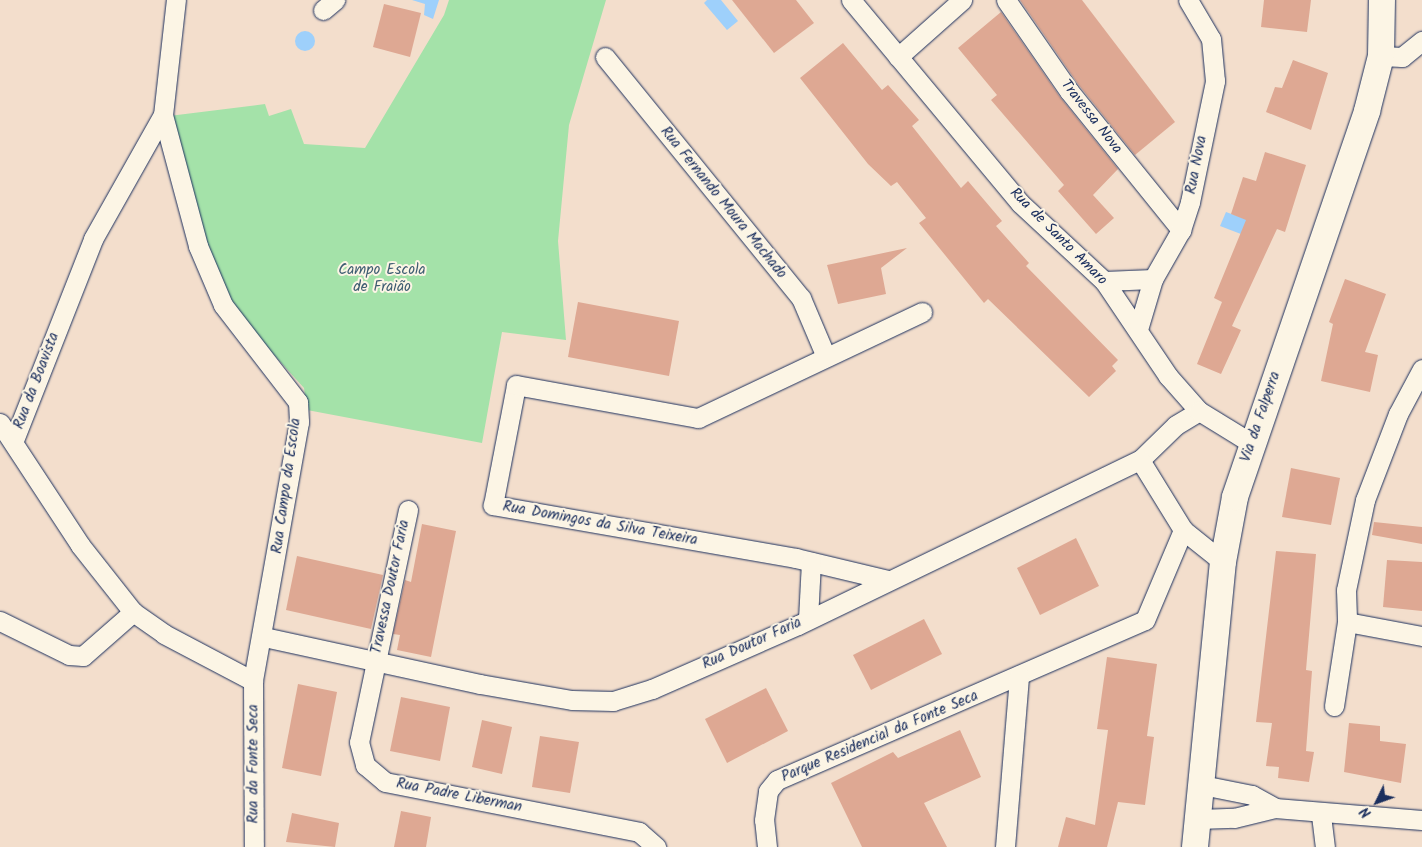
<!DOCTYPE html>
<html>
<head>
<meta charset="utf-8">
<style>
	body { margin:0 }
	#map { position:relative; width:1422px; height:847px; overflow:hidden; background:#f3decc; font-family:Kalam,sans-serif }
	div>[style] { position:absolute }
	[style*='--x'] { left:calc(var(--x)*1px); top:calc(var(--y)*1px); width:calc(var(--w)*1px); rotate:calc(var(--a)*1deg) }
	.green>* { inset:0; background:#a4e2a9 }
	.water>* { inset:0; background:#9ed0fb }
	.round { border-radius:50% }
	.building>* { inset:0; background:#dea893 }
	.roads { filter:drop-shadow(0 0 1px #1b2f5e) drop-shadow(0 0 1px #1b2f5e) }
	.street>* { height:19px; margin:-9.5px; padding:0 9.5px; transform-origin:9.5px; border-radius:9.5px; background:#fcf5e5 }
	.secondary>* { height:26px; margin:-13px; padding:0 13px; transform-origin:13px; border-radius:13px; background:#fcf5e5 }
	span { translate:-50% -50%; white-space:nowrap; text-align:center; line-height:1.15; -webkit-text-stroke:4px #fcf5e5; paint-order:stroke }
	.street-label { font-size:15px; color:#1b2f5e }
	.park-label { font-size:15px; color:#3d5c71 }
	.north { position:absolute; left:1352px; top:777px; width:50px; height:50px; -webkit-text-stroke:4px #fcf5e5; paint-order:stroke; rotate:228deg; font-size:14px; font-weight:700; line-height:20px; text-align:center; color:#1b2f5e }
	.north::after { content:''; display:block; margin:auto; width:18px; height:22px; background:#1b2f5e; clip-path:polygon(50% 0,100% 100%,50% 72%,0 100%) }
</style>
</head>
<body>
<div id="map">
	<div class="green">
		<i style="clip-path:polygon(449px 0,606px 0,569px 125px,558px 241px,566px 340px,502px 332px,482px 443px,307px 410px,304px 388px,228px 304px,207px 259px,169px 116px,265px 104px,269px 116px,291px 109px,304px 144px,365px 148px,444px 15px)"></i>
	</div>
	<div class="water">
		<i style="clip-path:polygon(412px 0,439px 0,433px 19px,424px 15px,425px 4px)"></i>
		<i style="clip-path:polygon(707px 0,721px 0,738px 21px,727px 30px,704px 3px)"></i>
		<i class="round" style="left:295px;top:31px;width:20px;height:20px"></i>
		<i style="clip-path:polygon(1226px 212px,1259px 224px,1254px 239px,1220px 226px)"></i>
	</div>
	<div class="building">
		<i style="clip-path:polygon(732px 0,796px 0,814px 23px,774px 53px)"></i>
		<i style="clip-path:polygon(1020px 0,1082px 0,1175px 122px,1135px 155px,1078px 84px)"></i>
		<i style="clip-path:polygon(1264px 0,1311px 0,1307px 32px,1261px 27px)"></i>
		<i style="clip-path:polygon(384px 4px,421px 13px,410px 57px,373px 47px)"></i>
		<i style="clip-path:polygon(1001px 12px,1060px 97px,1118px 169px,1093px 195px,1114px 218px,1096px 234px,1058px 191px,1064px 185px,991px 100px,997px 95px,958px 48px)"></i>
		<i style="clip-path:polygon(843px 43px,882px 90px,888px 85px,919px 120px,912px 126px,961px 188px,968px 181px,1002px 221px,996px 226px,1029px 263px,1026px 266px,1118px 360px,1112px 366px,1116px 371px,1089px 397px,988px 299px,984px 303px,919px 223px,926px 218px,897px 182px,891px 186px,868px 164px,800px 78px)"></i>
		<i style="clip-path:polygon(1293px 60px,1328px 73px,1311px 130px,1266px 112px,1275px 87px,1282px 88px)"></i>
		<i style="clip-path:polygon(1265px 152px,1306px 165px,1285px 232px,1277px 229px,1232px 326px,1241px 330px,1221px 374px,1197px 364px,1222px 302px,1214px 298px,1246px 220px,1231px 214px,1243px 177px,1256px 181px)"></i>
		<i style="clip-path:polygon(907px 248px,881px 268px,886px 294px,838px 304px,827px 265px)"></i>
		<i style="clip-path:polygon(1345px 279px,1386px 294px,1365px 352px,1378px 355px,1370px 392px,1321px 381px,1333px 324px,1329px 322px)"></i>
		<i style="clip-path:polygon(578px 302px,679px 321px,669px 376px,568px 357px)"></i>
		<i style="clip-path:polygon(1291px 468px,1340px 478px,1331px 525px,1282px 517px)"></i>
		<i style="clip-path:polygon(1374px 522px,1422px 527px,1422px 544px,1372px 535px)"></i>
		<i style="clip-path:polygon(422px 524px,456px 531px,431px 657px,397px 650px,400px 635px,393px 634px,405px 580px,411px 582px)"></i>
		<i style="clip-path:polygon(1076px 538px,1099px 586px,1040px 615px,1017px 568px)"></i>
		<i style="clip-path:polygon(1276px 551px,1316px 554px,1306px 670px,1312px 671px,1306px 751px,1314px 752px,1309px 782px,1278px 778px,1279px 767px,1266px 766px,1272px 723px,1256px 722px)"></i>
		<i style="clip-path:polygon(297px 556px,383px 575px,371px 629px,286px 610px)"></i>
		<i style="clip-path:polygon(1387px 560px,1422px 562px,1422px 611px,1383px 607px)"></i>
		<i style="clip-path:polygon(924px 619px,942px 654px,871px 690px,853px 655px)"></i>
		<i style="clip-path:polygon(1107px 657px,1157px 664px,1147px 736px,1154px 737px,1145px 805px,1118px 802px,1107px 847px,1058px 847px,1066px 817px,1095px 825px,1108px 730px,1097px 729px)"></i>
		<i style="clip-path:polygon(298px 684px,337px 692px,321px 776px,282px 768px)"></i>
		<i style="clip-path:polygon(766px 688px,788px 731px,727px 763px,705px 719px)"></i>
		<i style="clip-path:polygon(401px 697px,450px 707px,440px 761px,390px 751px)"></i>
		<i style="clip-path:polygon(482px 720px,512px 727px,502px 774px,472px 767px)"></i>
		<i style="clip-path:polygon(1349px 723px,1380px 726px,1380px 741px,1406px 744px,1401px 783px,1344px 772px)"></i>
		<i style="clip-path:polygon(960px 730px,981px 777px,924px 803px,947px 847px,862px 847px,831px 783px,893px 752px,898px 758px)"></i>
		<i style="clip-path:polygon(540px 736px,579px 742px,570px 793px,532px 787px)"></i>
		<i style="clip-path:polygon(401px 811px,431px 817px,426px 847px,394px 847px)"></i>
		<i style="clip-path:polygon(292px 813px,339px 823px,335px 847px,286px 842px)"></i>
	</div>
	<div class="roads">
		<div class="street">
			<i style="--x:851;--y:0;--w:264;--a:50.2"></i>
			<i style="--x:1020;--y:203;--w:115;--a:42.9"></i>
			<i style="--x:1104;--y:281;--w:115;--a:56"></i>
			<i style="--x:1168;--y:376;--w:47;--a:48.5"></i>
			<i style="--x:1006;--y:0;--w:111;--a:55.3"></i>
			<i style="--x:1069;--y:91;--w:179;--a:51.1"></i>
			<i style="--x:323;--y:10;--w:16;--a:-40"></i>
			<i style="--x:1381;--y:56;--w:21;--a:3"></i>
			<i style="--x:1402;--y:57;--w:26;--a:-39"></i>
			<i style="--x:605;--y:57;--w:311;--a:50.9"></i>
			<i style="--x:801;--y:298;--w:64;--a:67"></i>
			<i style="--x:898;--y:57;--w:86;--a:-41.7"></i>
			<i style="--x:163;--y:115;--w:136;--a:75"></i>
			<i style="--x:198;--y:246;--w:64;--a:67"></i>
			<i style="--x:223;--y:305;--w:123;--a:52.3"></i>
			<i style="--x:298;--y:402;--w:20;--a:87"></i>
			<i style="--x:299;--y:422;--w:263;--a:100.1"></i>
			<i style="--x:253;--y:681;--w:166;--a:89.7"></i>
			<i style="--x:1104;--y:281;--w:49;--a:-2.3"></i>
			<i style="--x:1153;--y:279;--w:56;--a:-60.3"></i>
			<i style="--x:1181;--y:230;--w:29;--a:-72"></i>
			<i style="--x:1190;--y:202;--w:124;--a:-78.3"></i>
			<i style="--x:1215;--y:81;--w:42;--a:-95.4"></i>
			<i style="--x:1211;--y:39;--w:45;--a:-120.5"></i>
			<i style="--x:1139;--y:326;--w:49;--a:-73.4"></i>
			<i style="--x:1422;--y:369;--w:51;--a:118.1"></i>
			<i style="--x:1398;--y:414;--w:92;--a:111"></i>
			<i style="--x:1365;--y:500;--w:92;--a:101.9"></i>
			<i style="--x:1346;--y:590;--w:32;--a:88"></i>
			<i style="--x:1347;--y:622;--w:76;--a:10.6"></i>
			<i style="--x:0;--y:423;--w:146;--a:56.7"></i>
			<i style="--x:80;--y:545;--w:85;--a:51.7"></i>
			<i style="--x:133;--y:612;--w:38;--a:35"></i>
			<i style="--x:164;--y:634;--w:101;--a:27.8"></i>
			<i style="--x:14;--y:440;--w:216;--a:-68.5"></i>
			<i style="--x:93;--y:239;--w:142;--a:-60.6"></i>
			<i style="--x:163;--y:115;--w:116;--a:-83.6"></i>
			<i style="--x:1140;--y:460;--w:50;--a:-44.2"></i>
			<i style="--x:1176;--y:425;--w:27;--a:-31"></i>
			<i style="--x:1199;--y:411;--w:61;--a:31.6"></i>
			<i style="--x:408;--y:510;--w:237;--a:101.9"></i>
			<i style="--x:359;--y:742;--w:24;--a:75"></i>
			<i style="--x:365;--y:765;--w:26;--a:40"></i>
			<i style="--x:385;--y:782;--w:259;--a:11.1"></i>
			<i style="--x:639;--y:832;--w:23;--a:41"></i>
			<i style="--x:888;--y:580;--w:95;--a:-166.6"></i>
			<i style="--x:796;--y:558;--w:308;--a:-170.1"></i>
			<i style="--x:493;--y:505;--w:122;--a:-79.1"></i>
			<i style="--x:516;--y:385;--w:185;--a:10.3"></i>
			<i style="--x:698;--y:418;--w:248;--a:-25.3"></i>
			<i style="--x:808;--y:619;--w:57;--a:-87"></i>
			<i style="--x:0;--y:621;--w:77;--a:26.2"></i>
			<i style="--x:69;--y:655;--w:14;--a:4"></i>
			<i style="--x:83;--y:656;--w:67;--a:-41.3"></i>
			<i style="--x:264;--y:637;--w:221;--a:12.3"></i>
			<i style="--x:480;--y:684;--w:93;--a:9.9"></i>
			<i style="--x:572;--y:700;--w:41;--a:1.4"></i>
			<i style="--x:613;--y:701;--w:41;--a:-17.1"></i>
			<i style="--x:652;--y:689;--w:159;--a:-23.7"></i>
			<i style="--x:798;--y:625;--w:380;--a:-25.8"></i>
			<i style="--x:1140;--y:460;--w:82;--a:58.4"></i>
			<i style="--x:1183;--y:530;--w:51;--a:38.7"></i>
			<i style="--x:1334;--y:706;--w:85;--a:-81.2"></i>
			<i style="--x:1202;--y:785;--w:51;--a:11.3"></i>
			<i style="--x:1252;--y:795;--w:26;--a:29"></i>
			<i style="--x:1321;--y:815;--w:32;--a:83"></i>
			<i style="--x:1198;--y:819;--w:36;--a:-2"></i>
			<i style="--x:1234;--y:818;--w:42;--a:-13.7"></i>
			<i style="--x:1275;--y:808;--w:147;--a:4.7"></i>
			<i style="--x:767;--y:847;--w:27;--a:-96"></i>
			<i style="--x:764;--y:820;--w:29;--a:-82"></i>
			<i style="--x:768;--y:791;--w:14;--a:-51"></i>
			<i style="--x:777;--y:780;--w:401;--a:-23.5"></i>
			<i style="--x:1145;--y:620;--w:98;--a:-67.1"></i>
			<i style="--x:1005;--y:847;--w:172;--a:-85.3"></i>
		</div>
		<div class="secondary">
			<i style="--x:1195;--y:847;--w:286;--a:-84.4"></i>
			<i style="--x:1223;--y:562;--w:66;--a:-79.5"></i>
			<i style="--x:1235;--y:497;--w:408;--a:-71.1"></i>
			<i style="--x:1367;--y:111;--w:57;--a:-75.7"></i>
			<i style="--x:1381;--y:56;--w:56;--a:-89"></i>
		</div>
	</div>
	<div class="street-label">
		<span style="left:1091px;top:117px;rotate:52deg">Travessa Nova</span>
		<span style="left:1197px;top:165px;rotate:-79deg">Rua Nova</span>
		<span style="left:723px;top:203px;rotate:51deg">Rua Fernando Moura Machado</span>
		<span style="left:1058px;top:237px;rotate:45deg">Rua de Santo Amaro</span>
		<span style="left:37px;top:381px;rotate:-69deg">Rua da Boavista</span>
		<span style="left:1261px;top:417px;rotate:-71deg">Via da Falperra</span>
		<span style="left:287px;top:486px;rotate:-82deg">Rua Campo da Escola</span>
		<span style="left:600px;top:524px;rotate:10deg">Rua Domingos da Silva Teixeira</span>
		<span style="left:391px;top:587px;rotate:-78deg">Travessa Doutor Faria</span>
		<span style="left:752px;top:644px;rotate:-24deg">Rua Doutor Faria</span>
		<span style="left:880px;top:737px;rotate:-23deg">Parque Residencial da Fonte Seca</span>
		<span style="left:254px;top:764px;rotate:-90deg">Rua da Fonte Seca</span>
		<span style="left:459px;top:796px;rotate:11deg">Rua Padre Liberman</span>
	</div>
	<div class="park-label">
		<span style="left:382px;top:279px">Campo Escola<br>de Fraião</span>
	</div>
	<div class="north">N</div>
</div>
</body>
</html>
